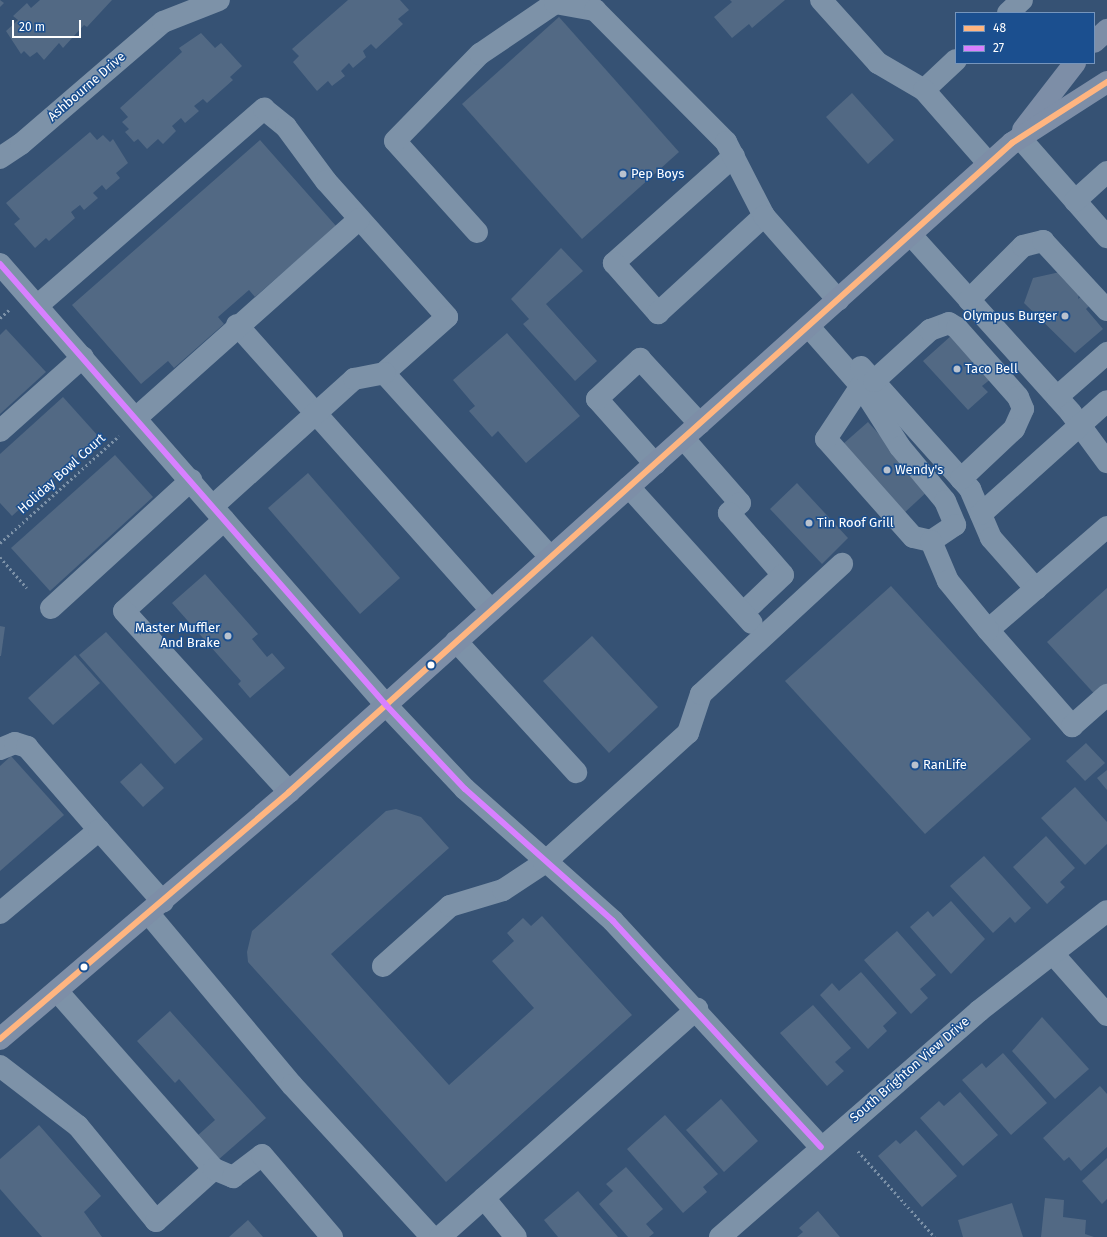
<!DOCTYPE html>
<html>
<head>
<meta charset="utf-8">
<style>
	body { margin:0 }
	#map { position:relative; width:1107px; height:1237px; overflow:hidden; background:#365274; font-family:"Fira Sans",sans-serif }
	div>[style] { position:absolute }
	[style*='--x'] { left:calc(var(--x)*1px); top:calc(var(--y)*1px); width:calc(var(--w)*1px); rotate:calc(var(--a)*1deg) }
	.building>* { inset:0; background:#526984 }
	.path>* { height:2.5px; margin-top:-1.25px; transform-origin:0; background:repeating-linear-gradient(90deg,#7d92a8 0 2px,transparent 0 5px) }
	.minor>* { height:22px; margin:-11px; padding:0 11px; transform-origin:11px; border-radius:11px; background:#7d92a8 }
	.major>* { height:22px; margin:-11px; padding:0 11px; transform-origin:11px; border-radius:11px; background:#7d8ea7 }
	.bus-1>* { height:6px; margin:-3px; padding:0 3px; transform-origin:3px; border-radius:3px; background:#ffb580 }
	.bus-2>* { height:6px; margin:-3px; padding:0 3px; transform-origin:3px; border-radius:3px; background:#d880ff }
	.dots>* { width:11px; height:11px; translate:-50% -50%; box-sizing:border-box; border:2px solid #1b4f8f; border-radius:50% }
	span { translate:-50% -50%; white-space:nowrap; text-align:center; line-height:1.15; -webkit-text-stroke:3px #1b4f8f; paint-order:stroke }
	.street-label { font-size:13px; color:#fff }
	.poi-label { font-size:13px; color:#fff }
	.left { translate:0 -50%; text-align:left }
	.right { translate:-100% -50%; text-align:right }
	.legend { position:absolute; left:955px; top:12px; width:140px; height:52px; box-sizing:border-box; background:#1b4f8f; border:1px solid #7695bc; margin:0; padding:5px 7px; list-style:none; font-size:12px; color:#fff }
	.legend li { display:flex; align-items:center; gap:8px; height:20px }
	.legend b { width:20px; border:1px solid #7695bc }
	.scale { position:absolute; left:12px; top:20px; width:69px; height:18px; box-sizing:border-box; border:2px solid #fff; border-top:0; padding-left:5px; font-size:12px; line-height:14px; white-space:nowrap; color:#fff; -webkit-text-stroke:3px #1b4f8f; paint-order:stroke }
</style>
</head>
<body>
<div id="map">
	<div class="building">
		<i style="clip-path:polygon(0 0,4px 3px,0 7px)"></i>
		<i style="clip-path:polygon(40px 0,112px 0,87px 27px,84px 25px,63px 48px,59px 43px,44px 60px,37px 52px,30px 57px,24px 51px,21px 54px,6px 31px,18px 20px,13px 16px,27px 3px,31px 8px)"></i>
		<i style="clip-path:polygon(348px 0,400px 0,409px 10px,398px 19px,403px 24px,376px 49px,371px 44px,363px 51px,366px 57px,353px 68px,349px 63px,341px 71px,345px 76px,332px 86px,328px 81px,317px 91px,293px 62px,299px 56px,292px 49px)"></i>
		<i style="clip-path:polygon(730px 0,785px 0,752px 28px,749px 24px,732px 38px,714px 17px,732px 2px)"></i>
		<i style="clip-path:polygon(559px 17px,679px 152px,582px 239px,462px 104px)"></i>
		<i style="clip-path:polygon(201px 33px,215px 48px,221px 43px,242px 66px,230px 77px,233px 80px,207px 103px,203px 99px,194px 106px,199px 111px,185px 123px,181px 118px,172px 126px,176px 131px,163px 144px,158px 139px,147px 149px,138px 139px,134px 142px,125px 132px,129px 129px,122px 122px,128px 117px,120px 108px,182px 52px,179px 48px)"></i>
		<i style="clip-path:polygon(852px 93px,894px 140px,868px 164px,826px 117px)"></i>
		<i style="clip-path:polygon(90px 132px,97px 140px,103px 135px,110px 142px,113px 139px,128px 163px,116px 173px,120px 178px,106px 190px,102px 185px,93px 193px,98px 198px,84px 210px,80px 205px,71px 212px,75px 218px,49px 241px,46px 238px,35px 248px,14px 224px,20px 219px,6px 203px)"></i>
		<i style="clip-path:polygon(260px 140px,336px 226px,255px 297px,249px 290px,218px 317px,224px 324px,174px 368px,168px 361px,141px 384px,72px 305px)"></i>
		<i style="clip-path:polygon(561px 248px,583px 271px,546px 304px,597px 361px,575px 381px,523px 324px,529px 319px,511px 299px)"></i>
		<i style="clip-path:polygon(1060px 272px,1079px 294px,1078px 299px,1083px 295px,1091px 304px,1086px 309px,1103px 329px,1075px 353px,1024px 303px,1033px 278px)"></i>
		<i style="clip-path:polygon(6px 329px,46px 372px,0 414px,0 335px)"></i>
		<i style="clip-path:polygon(507px 333px,580px 416px,526px 463px,498px 431px,492px 437px,469px 411px,475px 406px,453px 380px)"></i>
		<i style="clip-path:polygon(952px 335px,992px 378px,982px 386px,988px 392px,968px 410px,923px 361px)"></i>
		<i style="clip-path:polygon(63px 397px,99px 437px,12px 516px,0 503px,0 454px)"></i>
		<i style="clip-path:polygon(868px 422px,929px 490px,903px 514px,843px 444px)"></i>
		<i style="clip-path:polygon(115px 455px,153px 497px,50px 591px,11px 548px)"></i>
		<i style="clip-path:polygon(308px 473px,400px 578px,360px 614px,268px 508px)"></i>
		<i style="clip-path:polygon(797px 483px,848px 538px,822px 564px,770px 509px)"></i>
		<i style="clip-path:polygon(205px 574px,258px 634px,252px 639px,267px 657px,272px 653px,285px 668px,250px 698px,238px 684px,241px 681px,172px 603px)"></i>
		<i style="clip-path:polygon(891px 586px,1031px 739px,925px 834px,785px 681px)"></i>
		<i style="clip-path:polygon(1107px 588px,1107px 692px,1099px 699px,1047px 642px)"></i>
		<i style="clip-path:polygon(0 626px,5px 627px,1px 656px,0 656px)"></i>
		<i style="clip-path:polygon(106px 632px,203px 739px,175px 764px,79px 655px)"></i>
		<i style="clip-path:polygon(592px 636px,658px 707px,609px 753px,543px 681px)"></i>
		<i style="clip-path:polygon(75px 655px,100px 683px,53px 725px,28px 698px)"></i>
		<i style="clip-path:polygon(1086px 743px,1105px 763px,1085px 781px,1066px 761px)"></i>
		<i style="clip-path:polygon(11px 756px,64px 815px,0 871px,0 766px)"></i>
		<i style="clip-path:polygon(141px 763px,164px 788px,143px 807px,120px 782px)"></i>
		<i style="clip-path:polygon(1107px 770px,1107px 790px,1097px 778px)"></i>
		<i style="clip-path:polygon(1075px 787px,1107px 822px,1107px 844px,1085px 865px,1041px 818px)"></i>
		<i style="clip-path:polygon(396px 809px,421px 817px,449px 848px,331px 954px,449px 1085px,534px 1008px,492px 961px,514px 941px,507px 933px,523px 918px,531px 926px,542px 916px,632px 1015px,446px 1182px,248px 962px,247px 952px,252px 931px,386px 811px)"></i>
		<i style="clip-path:polygon(1046px 836px,1075px 868px,1060px 882px,1065px 887px,1047px 904px,1013px 867px)"></i>
		<i style="clip-path:polygon(984px 856px,1031px 908px,1015px 923px,1010px 917px,993px 933px,950px 886px)"></i>
		<i style="clip-path:polygon(951px 901px,985px 939px,951px 974px,910px 927px,928px 911px,933px 917px)"></i>
		<i style="clip-path:polygon(897px 931px,936px 975px,920px 989px,928px 998px,911px 1014px,864px 960px)"></i>
		<i style="clip-path:polygon(861px 972px,897px 1013px,883px 1026px,887px 1031px,868px 1049px,820px 995px,832px 983px,839px 991px)"></i>
		<i style="clip-path:polygon(813px 1005px,851px 1048px,835px 1062px,844px 1071px,827px 1086px,780px 1033px)"></i>
		<i style="clip-path:polygon(170px 1011px,266px 1118px,218px 1160px,197px 1136px,215px 1120px,179px 1079px,175px 1083px,137px 1041px)"></i>
		<i style="clip-path:polygon(1042px 1017px,1089px 1069px,1055px 1099px,1012px 1051px)"></i>
		<i style="clip-path:polygon(1003px 1053px,1047px 1103px,1011px 1135px,962px 1080px,982px 1063px,986px 1068px)"></i>
		<i style="clip-path:polygon(1100px 1086px,1107px 1094px,1107px 1147px,1081px 1171px,1069px 1157px,1064px 1161px,1043px 1138px)"></i>
		<i style="clip-path:polygon(960px 1092px,998px 1135px,963px 1166px,920px 1118px,939px 1101px,944px 1106px)"></i>
		<i style="clip-path:polygon(721px 1099px,758px 1141px,724px 1172px,686px 1130px)"></i>
		<i style="clip-path:polygon(665px 1115px,718px 1174px,703px 1187px,707px 1192px,683px 1213px,627px 1149px)"></i>
		<i style="clip-path:polygon(39px 1125px,101px 1196px,84px 1212px,102px 1237px,42px 1237px,0 1189px,0 1159px)"></i>
		<i style="clip-path:polygon(916px 1130px,957px 1176px,922px 1207px,878px 1156px,896px 1140px,900px 1144px)"></i>
		<i style="clip-path:polygon(1107px 1158px,1107px 1199px,1102px 1204px,1082px 1181px)"></i>
		<i style="clip-path:polygon(626px 1167px,663px 1209px,646px 1224px,654px 1233px,649px 1237px,628px 1237px,599px 1204px,613px 1191px,606px 1184px)"></i>
		<i style="clip-path:polygon(578px 1191px,618px 1237px,558px 1237px,544px 1220px)"></i>
		<i style="clip-path:polygon(1045px 1198px,1064px 1200px,1063px 1217px,1086px 1220px,1085px 1234px,1094px 1237px,1041px 1237px)"></i>
		<i style="clip-path:polygon(1012px 1203px,1023px 1237px,963px 1237px,958px 1220px)"></i>
		<i style="clip-path:polygon(818px 1211px,840px 1237px,797px 1237px,803px 1232px,799px 1228px)"></i>
		<i style="clip-path:polygon(248px 1220px,263px 1237px,229px 1237px)"></i>
	</div>
	<div class="path">
		<i style="--x:0;--y:318;--w:12;--a:-42"></i>
		<i style="--x:0;--y:543;--w:160;--a:-42"></i>
		<i style="--x:0;--y:557;--w:41;--a:48.9"></i>
		<i style="--x:858;--y:1151;--w:115;--a:48.2"></i>
	</div>
	<div class="minor">
		<i style="--x:821;--y:0;--w:85;--a:47.9"></i>
		<i style="--x:878;--y:63;--w:53;--a:30.4"></i>
		<i style="--x:924;--y:90;--w:44;--a:-43.2"></i>
		<i style="--x:1008;--y:13;--w:19;--a:-43"></i>
		<i style="--x:924;--y:90;--w:98;--a:48.7"></i>
		<i style="--x:1020;--y:138;--w:132;--a:48.7"></i>
		<i style="--x:734;--y:156;--w:161;--a:138.3"></i>
		<i style="--x:614;--y:263;--w:67;--a:48.7"></i>
		<i style="--x:658;--y:313;--w:144;--a:-42.5"></i>
		<i style="--x:0;--y:158;--w:25;--a:-34"></i>
		<i style="--x:21;--y:144;--w:187;--a:-40.7"></i>
		<i style="--x:163;--y:22;--w:60;--a:-21.4"></i>
		<i style="--x:1075;--y:201;--w:43;--a:-42.2"></i>
		<i style="--x:477;--y:232;--w:122;--a:-132"></i>
		<i style="--x:395;--y:141;--w:122;--a:-45.7"></i>
		<i style="--x:480;--y:54;--w:91;--a:-34.2"></i>
		<i style="--x:555;--y:3;--w:41;--a:9.9"></i>
		<i style="--x:595;--y:10;--w:186;--a:45.2"></i>
		<i style="--x:726;--y:142;--w:83;--a:62.8"></i>
		<i style="--x:764;--y:216;--w:112;--a:48.6"></i>
		<i style="--x:911;--y:235;--w:239;--a:48"></i>
		<i style="--x:1071;--y:413;--w:61;--a:53.7"></i>
		<i style="--x:0;--y:264;--w:586;--a:48.8"></i>
		<i style="--x:386;--y:705;--w:115;--a:46.8"></i>
		<i style="--x:465;--y:789;--w:198;--a:41.7"></i>
		<i style="--x:613;--y:921;--w:307;--a:47.4"></i>
		<i style="--x:969;--y:300;--w:76;--a:-45"></i>
		<i style="--x:1023;--y:246;--w:21;--a:-14"></i>
		<i style="--x:1043;--y:241;--w:94;--a:47.2"></i>
		<i style="--x:37;--y:306;--w:301;--a:-41"></i>
		<i style="--x:264;--y:109;--w:28;--a:39"></i>
		<i style="--x:286;--y:127;--w:67;--a:53.5"></i>
		<i style="--x:326;--y:181;--w:182;--a:48.3"></i>
		<i style="--x:447;--y:317;--w:84;--a:138.4"></i>
		<i style="--x:384;--y:373;--w:248;--a:47.9"></i>
		<i style="--x:237;--y:325;--w:382;--a:48.3"></i>
		<i style="--x:809;--y:327;--w:79;--a:48.6"></i>
		<i style="--x:861;--y:386;--w:72;--a:57.4"></i>
		<i style="--x:900;--y:447;--w:70;--a:50.2"></i>
		<i style="--x:945;--y:501;--w:26;--a:67"></i>
		<i style="--x:955;--y:525;--w:29;--a:146"></i>
		<i style="--x:931;--y:541;--w:18;--a:-167"></i>
		<i style="--x:913;--y:537;--w:131;--a:-131.6"></i>
		<i style="--x:826;--y:439;--w:64;--a:-56.6"></i>
		<i style="--x:861;--y:367;--w:164;--a:48.2"></i>
		<i style="--x:970;--y:489;--w:53;--a:66.8"></i>
		<i style="--x:991;--y:538;--w:68;--a:48.6"></i>
		<i style="--x:874;--y:381;--w:76;--a:-42.3"></i>
		<i style="--x:930;--y:330;--w:20;--a:-20"></i>
		<i style="--x:949;--y:323;--w:9;--a:32"></i>
		<i style="--x:957;--y:328;--w:92;--a:48.5"></i>
		<i style="--x:1018;--y:397;--w:13;--a:67"></i>
		<i style="--x:1023;--y:409;--w:22;--a:114"></i>
		<i style="--x:1014;--y:429;--w:73;--a:136.7"></i>
		<i style="--x:1057;--y:397;--w:67;--a:-41.3"></i>
		<i style="--x:136;--y:418;--w:299;--a:-41.7"></i>
		<i style="--x:0;--y:431;--w:111;--a:-41.7"></i>
		<i style="--x:684;--y:439;--w:85;--a:48.8"></i>
		<i style="--x:740;--y:503;--w:15;--a:138"></i>
		<i style="--x:729;--y:513;--w:82;--a:48.9"></i>
		<i style="--x:783;--y:575;--w:55;--a:136.5"></i>
		<i style="--x:655;--y:464;--w:87;--a:-131.7"></i>
		<i style="--x:597;--y:399;--w:59;--a:-42.9"></i>
		<i style="--x:640;--y:359;--w:88;--a:47.3"></i>
		<i style="--x:629;--y:487;--w:183;--a:47.9"></i>
		<i style="--x:213;--y:506;--w:190;--a:-42"></i>
		<i style="--x:354;--y:379;--w:31;--a:-11"></i>
		<i style="--x:981;--y:514;--w:169;--a:-41.9"></i>
		<i style="--x:224;--y:520;--w:135;--a:137.7"></i>
		<i style="--x:124;--y:611;--w:245;--a:47.6"></i>
		<i style="--x:1107;--y:527;--w:157;--a:139.1"></i>
		<i style="--x:988;--y:630;--w:128;--a:48.8"></i>
		<i style="--x:1072;--y:726;--w:47;--a:-41.5"></i>
		<i style="--x:931;--y:541;--w:43;--a:67"></i>
		<i style="--x:948;--y:581;--w:63;--a:50.8"></i>
		<i style="--x:51;--y:608;--w:190;--a:-42.4"></i>
		<i style="--x:456;--y:641;--w:178;--a:47.5"></i>
		<i style="--x:0;--y:749;--w:16;--a:-22"></i>
		<i style="--x:15;--y:743;--w:13;--a:18"></i>
		<i style="--x:27;--y:747;--w:110;--a:49.1"></i>
		<i style="--x:99;--y:830;--w:129;--a:140"></i>
		<i style="--x:99;--y:830;--w:96;--a:48.4"></i>
		<i style="--x:149;--y:914;--w:223;--a:50.1"></i>
		<i style="--x:292;--y:1085;--w:207;--a:47.4"></i>
		<i style="--x:1054;--y:955;--w:80;--a:48.5"></i>
		<i style="--x:383;--y:966;--w:90;--a:-41.8"></i>
		<i style="--x:450;--y:906;--w:55;--a:-16.8"></i>
		<i style="--x:503;--y:890;--w:49;--a:-33.4"></i>
		<i style="--x:544;--y:863;--w:194;--a:-42.1"></i>
		<i style="--x:688;--y:733;--w:41;--a:-71.6"></i>
		<i style="--x:701;--y:694;--w:192;--a:-42.7"></i>
		<i style="--x:0;--y:1066;--w:98;--a:37.6"></i>
		<i style="--x:78;--y:1126;--w:123;--a:50.6"></i>
		<i style="--x:156;--y:1221;--w:78;--a:-41.9"></i>
		<i style="--x:214;--y:1169;--w:237;--a:-131.4"></i>
		<i style="--x:214;--y:1169;--w:21;--a:23"></i>
		<i style="--x:233;--y:1177;--w:36;--a:-37"></i>
		<i style="--x:262;--y:1155;--w:108;--a:49.5"></i>
		<i style="--x:484;--y:1198;--w:50;--a:50.6"></i>
		<i style="--x:440;--y:1237;--w:344;--a:-41.6"></i>
		<i style="--x:720;--y:1237;--w:344;--a:-41.1"></i>
		<i style="--x:979;--y:1011;--w:162;--a:-38"></i>
	</div>
	<div class="major">
		<i style="--x:1094;--y:42;--w:18;--a:-43"></i>
		<i style="--x:1023;--y:130;--w:85;--a:-52.2"></i>
		<i style="--x:0;--y:1039;--w:380;--a:-40.5"></i>
		<i style="--x:289;--y:792;--w:972;--a:-41.91"></i>
		<i style="--x:1012;--y:143;--w:113;--a:-32.7"></i>
	</div>
	<div class="bus-1">
		<i style="--x:0;--y:1039;--w:380;--a:-40.5"></i>
		<i style="--x:289;--y:792;--w:972;--a:-41.91"></i>
		<i style="--x:1012;--y:143;--w:113;--a:-32.7"></i>
	</div>
	<div class="bus-2">
		<i style="--x:0;--y:264;--w:586;--a:48.8"></i>
		<i style="--x:386;--y:705;--w:115;--a:46.8"></i>
		<i style="--x:465;--y:789;--w:198;--a:41.7"></i>
		<i style="--x:613;--y:921;--w:307;--a:47.4"></i>
	</div>
	<div class="dots">
		<i style="left:623px;top:174px;background:#b9c2ce"></i>
		<i style="left:1065px;top:316px;background:#b9c2ce"></i>
		<i style="left:957px;top:369px;background:#b9c2ce"></i>
		<i style="left:887px;top:470px;background:#b9c2ce"></i>
		<i style="left:809px;top:523px;background:#b9c2ce"></i>
		<i style="left:228px;top:636px;background:#b9c2ce"></i>
		<i style="left:431px;top:665px;background:#fff"></i>
		<i style="left:915px;top:765px;background:#b9c2ce"></i>
		<i style="left:84px;top:967px;background:#fff"></i>
	</div>
	<div class="street-label">
		<span style="left:87px;top:87px;rotate:-41deg">Ashbourne Drive</span>
		<span style="left:62px;top:474px;rotate:-42deg">Holiday Bowl Court</span>
		<span style="left:910px;top:1070px;rotate:-41deg">South Brighton View Drive</span>
	</div>
	<div class="poi-label">
		<span class="left" style="left:631px;top:174px">Pep Boys</span>
		<span class="right" style="left:1057px;top:316px">Olympus Burger</span>
		<span class="left" style="left:965px;top:369px">Taco Bell</span>
		<span class="left" style="left:895px;top:470px">Wendy's</span>
		<span class="left" style="left:817px;top:523px">Tin Roof Grill</span>
		<span class="right" style="left:220px;top:636px">Master Muffler<br>And Brake</span>
		<span class="left" style="left:923px;top:765px">RanLife</span>
	</div>
	<ul class="legend">
	<li><b style="height:5px;background:#ffb580"></b>48</li>
	<li><b style="height:5px;background:#d880ff"></b>27</li>
	</ul>
	<div class="scale">20 m</div>
</div>
</body>
</html>
